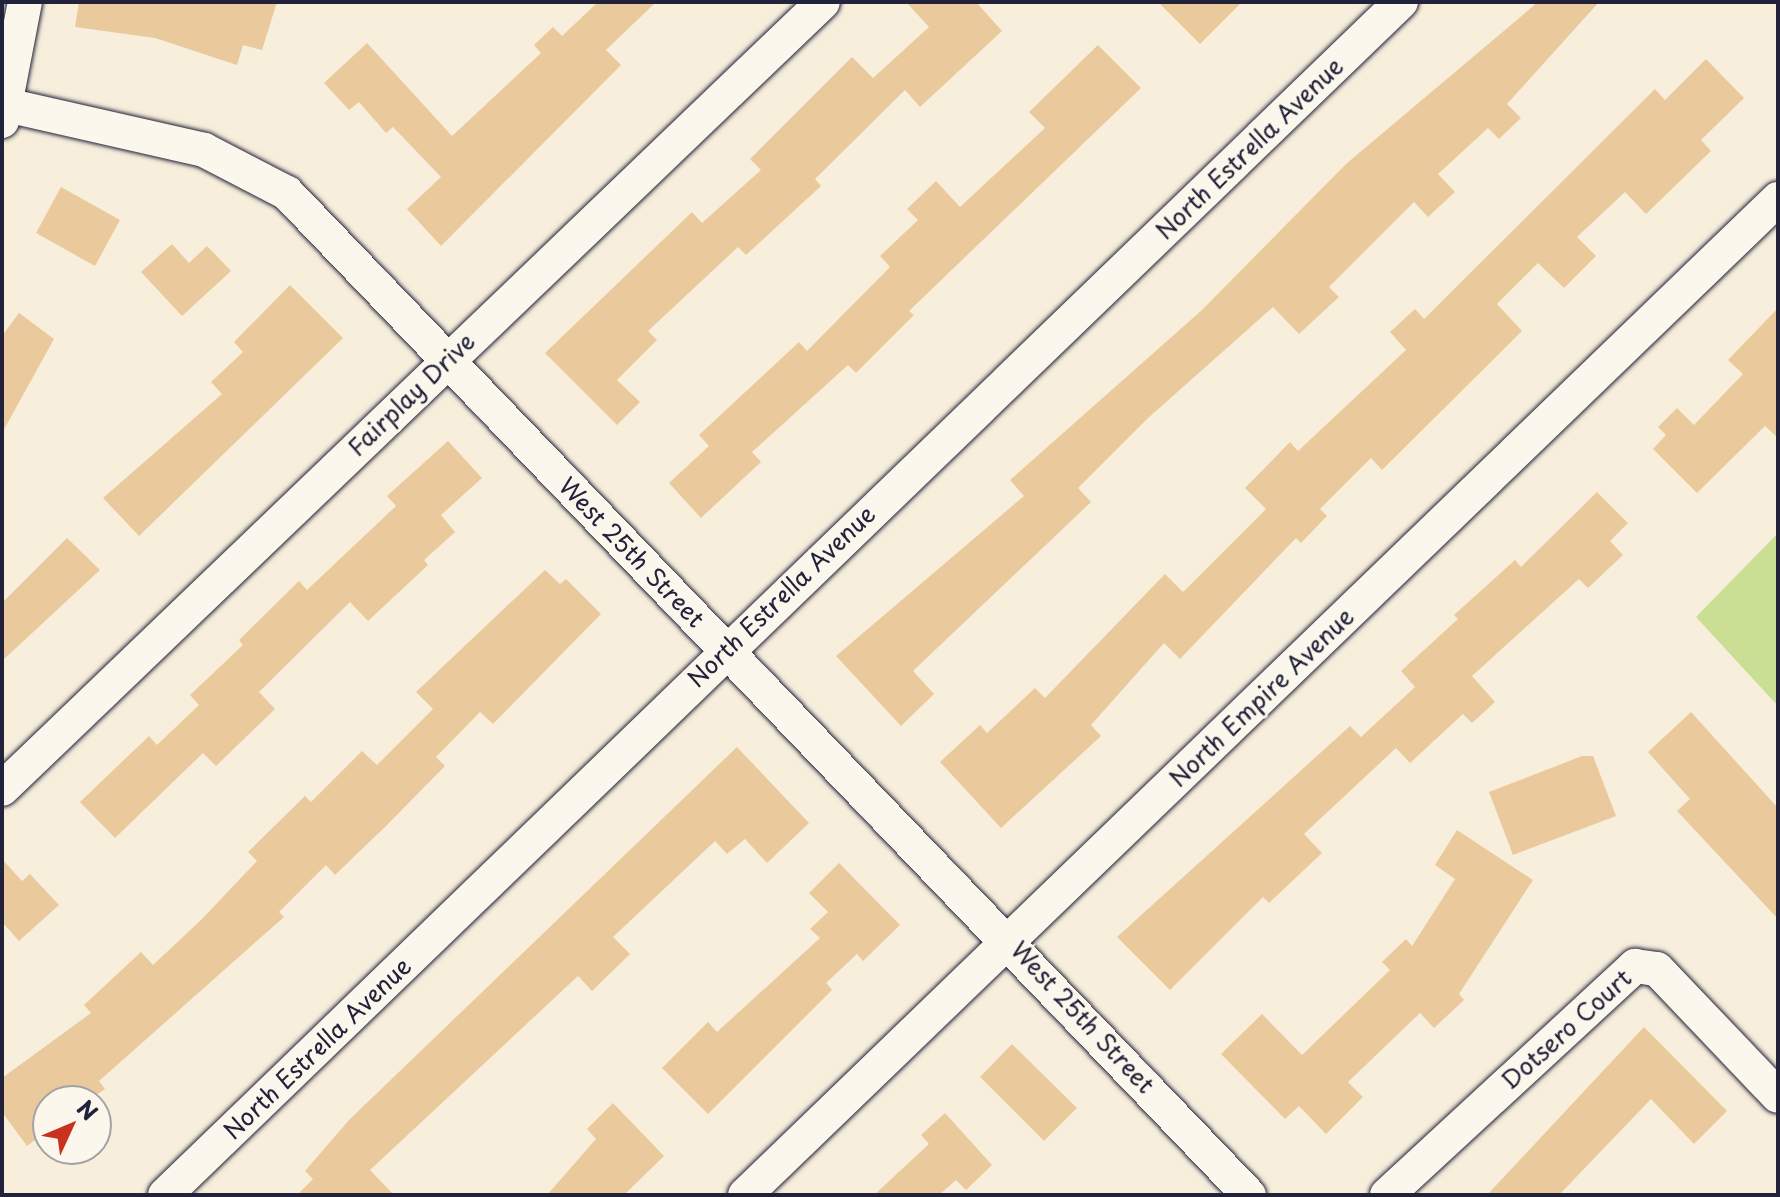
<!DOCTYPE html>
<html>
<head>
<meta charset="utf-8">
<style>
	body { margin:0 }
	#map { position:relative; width:1780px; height:1197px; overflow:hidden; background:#f8eedc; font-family:"Playpen Sans",sans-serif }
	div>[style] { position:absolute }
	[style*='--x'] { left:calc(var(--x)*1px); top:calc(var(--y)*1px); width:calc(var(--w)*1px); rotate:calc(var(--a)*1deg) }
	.green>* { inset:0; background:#cadf94 }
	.building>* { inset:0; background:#eaca9c }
	.roads { filter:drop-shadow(0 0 2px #22223b) drop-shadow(0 0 2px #22223b) }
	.street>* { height:34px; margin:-17px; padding:0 17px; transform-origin:17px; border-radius:17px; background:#fbf7ec }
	span { translate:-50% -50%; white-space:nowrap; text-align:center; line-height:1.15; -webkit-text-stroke:6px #fbf7ec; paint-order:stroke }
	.street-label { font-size:24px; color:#22223b }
	.frame { position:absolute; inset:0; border:4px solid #22223b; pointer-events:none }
	.north { position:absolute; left:32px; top:1085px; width:80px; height:80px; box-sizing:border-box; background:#fbf7ec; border:2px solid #a4a2a5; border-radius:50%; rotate:46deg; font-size:22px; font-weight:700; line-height:32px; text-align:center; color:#22223b }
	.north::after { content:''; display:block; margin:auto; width:28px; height:36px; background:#c8321e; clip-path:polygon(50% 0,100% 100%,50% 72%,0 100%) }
</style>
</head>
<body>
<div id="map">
	<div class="green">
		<i style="clip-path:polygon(1778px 533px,1778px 706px,1696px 617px)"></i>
	</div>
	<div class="building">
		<i style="clip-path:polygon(79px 2px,277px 2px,262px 50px,243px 45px,237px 65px,155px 38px,75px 27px)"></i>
		<i style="clip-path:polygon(598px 2px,656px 2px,606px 50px,621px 65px,441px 246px,407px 209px,441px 177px,393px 127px,386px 133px,359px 102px,349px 110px,324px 83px,367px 43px,452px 136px,541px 53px,534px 45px,553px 27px,562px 36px)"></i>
		<i style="clip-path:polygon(906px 2px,976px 2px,1002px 31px,920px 107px,905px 90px,815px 179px,821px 186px,746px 255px,738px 247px,648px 331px,657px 340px,617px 380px,640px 402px,617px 425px,545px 353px,692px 212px,702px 223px,761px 170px,750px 159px,852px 57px,873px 78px,929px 27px)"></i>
		<i style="clip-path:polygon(1158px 2px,1242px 2px,1200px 44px)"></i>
		<i style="clip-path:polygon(1538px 2px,1599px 2px,1507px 104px,1521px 118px,1499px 139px,1488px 128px,1438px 174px,1455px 192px,1428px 217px,1414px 202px,1329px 287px,1339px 297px,1299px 334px,1273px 307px,1147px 419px,1078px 488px,1091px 502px,913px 671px,934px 694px,901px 726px,836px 656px,1024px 496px,1010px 480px,1202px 310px,1346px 164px)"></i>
		<i style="clip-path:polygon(1098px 45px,1141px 88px,909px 311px,914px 315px,856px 373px,848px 365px,752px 452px,761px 462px,701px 518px,669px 483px,709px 446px,699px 435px,799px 342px,807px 351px,890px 267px,880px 256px,918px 220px,907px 209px,936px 181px,960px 207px,1045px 128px,1029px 112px)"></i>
		<i style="clip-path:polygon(1706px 59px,1744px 98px,1701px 140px,1711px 151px,1646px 214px,1625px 192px,1577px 237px,1596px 256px,1564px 288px,1538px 263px,1497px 304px,1522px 331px,1382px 470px,1371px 458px,1320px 509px,1327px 516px,1301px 543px,1296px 538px,1180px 659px,1164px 643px,1091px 725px,1101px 736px,1001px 828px,940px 762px,980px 725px,987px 733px,1035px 688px,1045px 698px,1165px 574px,1183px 592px,1266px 509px,1245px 488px,1290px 442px,1298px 451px,1406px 350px,1390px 332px,1415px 309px,1424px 319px,1655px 89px,1665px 100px)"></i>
		<i style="clip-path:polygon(61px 187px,120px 220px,95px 266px,36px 233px)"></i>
		<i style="clip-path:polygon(172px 244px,189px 263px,207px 246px,231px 271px,182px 316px,141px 272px)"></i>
		<i style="clip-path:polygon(290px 285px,343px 338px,139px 536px,103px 498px,222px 394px,211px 382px,243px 352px,234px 342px)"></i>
		<i style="clip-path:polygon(1778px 308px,1778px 438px,1765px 426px,1697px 493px,1653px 449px,1666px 435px,1658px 427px,1677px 408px,1694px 425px,1743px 374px,1728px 360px)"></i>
		<i style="clip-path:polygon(19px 313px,54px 339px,2px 433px,2px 336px)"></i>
		<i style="clip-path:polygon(448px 441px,482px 478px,441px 515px,455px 532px,424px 560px,428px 565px,368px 621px,350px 602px,259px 692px,275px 709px,216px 766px,203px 753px,115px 838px,80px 802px,149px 736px,157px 745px,199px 705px,190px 695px,243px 645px,239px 640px,299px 581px,307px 590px,396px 506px,387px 496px)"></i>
		<i style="clip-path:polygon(1597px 492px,1628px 523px,1610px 541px,1623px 555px,1588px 588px,1579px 579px,1472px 676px,1495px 702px,1472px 723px,1463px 714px,1410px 763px,1396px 748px,1304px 834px,1322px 853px,1269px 903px,1263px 897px,1170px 990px,1117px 937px,1350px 726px,1361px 737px,1415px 687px,1401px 671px,1458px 619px,1454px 615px,1515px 560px,1521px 567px)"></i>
		<i style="clip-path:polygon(67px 538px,100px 570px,2px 661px,2px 603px)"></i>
		<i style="clip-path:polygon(545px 570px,560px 584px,566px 579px,601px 614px,493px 724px,480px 712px,436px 757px,445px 766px,386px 826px,335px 875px,326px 865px,279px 912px,284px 917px,99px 1081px,105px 1089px,88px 1101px,48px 1101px,48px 1130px,27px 1146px,2px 1112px,2px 1078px,91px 1013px,84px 1005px,141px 952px,153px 965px,202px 919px,257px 861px,248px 852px,305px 796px,311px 802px,362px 751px,377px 765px,433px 709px,416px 692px)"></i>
		<i style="clip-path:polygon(1691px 712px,1778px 808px,1778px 919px,1677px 811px,1690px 799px,1648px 752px)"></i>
		<i style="clip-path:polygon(737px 747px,809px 823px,767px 863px,745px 839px,727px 854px,715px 841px,613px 937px,630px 954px,592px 991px,578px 976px,370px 1170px,394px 1195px,297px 1195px,313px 1179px,305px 1171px,349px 1120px)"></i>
		<i style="clip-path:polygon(1582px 756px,1593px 756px,1616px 816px,1513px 855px,1489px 792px)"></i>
		<i style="clip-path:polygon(1457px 830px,1533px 880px,1459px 994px,1464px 1000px,1434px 1028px,1420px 1013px,1348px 1082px,1363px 1097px,1326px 1134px,1299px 1106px,1285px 1119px,1221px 1054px,1262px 1014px,1302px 1055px,1390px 970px,1382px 962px,1406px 939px,1412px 946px,1455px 879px,1435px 865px)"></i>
		<i style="clip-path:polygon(2px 859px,22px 881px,30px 874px,59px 905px,19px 941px,2px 922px)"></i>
		<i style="clip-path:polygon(839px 863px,900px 925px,863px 961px,857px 954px,826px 983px,832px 990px,708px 1114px,662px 1068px,708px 1022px,717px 1032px,820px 938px,810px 929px,828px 912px,809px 893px)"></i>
		<i style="clip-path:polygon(1644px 1027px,1727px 1111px,1694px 1144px,1651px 1099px,1559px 1195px,1487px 1195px)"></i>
		<i style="clip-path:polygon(1012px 1044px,1077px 1108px,1044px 1141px,980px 1077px)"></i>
		<i style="clip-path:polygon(613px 1103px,664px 1156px,624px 1195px,547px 1195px,596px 1139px,587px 1129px)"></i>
		<i style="clip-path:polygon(945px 1113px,992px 1165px,966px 1190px,956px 1180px,939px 1195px,874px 1195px,929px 1144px,921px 1135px)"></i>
	</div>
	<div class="roads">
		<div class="street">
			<i style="--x:2;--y:104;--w:207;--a:12.8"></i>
			<i style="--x:204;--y:150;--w:93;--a:27.4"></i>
			<i style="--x:287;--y:193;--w:1389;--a:46.17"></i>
			<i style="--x:2;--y:121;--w:121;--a:-79.1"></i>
			<i style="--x:2;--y:789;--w:1137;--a:-43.79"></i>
			<i style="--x:165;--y:1195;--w:1718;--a:-43.99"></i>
			<i style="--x:745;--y:1195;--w:1435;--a:-43.96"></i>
			<i style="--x:1387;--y:1195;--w:338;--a:-42.7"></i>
			<i style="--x:1635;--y:966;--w:22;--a:8"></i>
			<i style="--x:1657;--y:969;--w:175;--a:46.4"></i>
		</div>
	</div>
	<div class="street-label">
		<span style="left:1249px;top:148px;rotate:-44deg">North Estrella Avenue</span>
		<span style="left:411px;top:394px;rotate:-44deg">Fairplay Drive</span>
		<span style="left:632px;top:552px;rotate:46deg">West 25th Street</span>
		<span style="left:781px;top:596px;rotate:-44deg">North Estrella Avenue</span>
		<span style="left:1261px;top:697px;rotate:-44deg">North Empire Avenue</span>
		<span style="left:1083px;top:1017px;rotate:47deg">West 25th Street</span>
		<span style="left:1566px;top:1029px;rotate:-42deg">Dotsero Court</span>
		<span style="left:317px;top:1048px;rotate:-44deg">North Estrella Avenue</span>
	</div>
	<div class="frame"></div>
	<div class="north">N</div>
</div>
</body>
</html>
